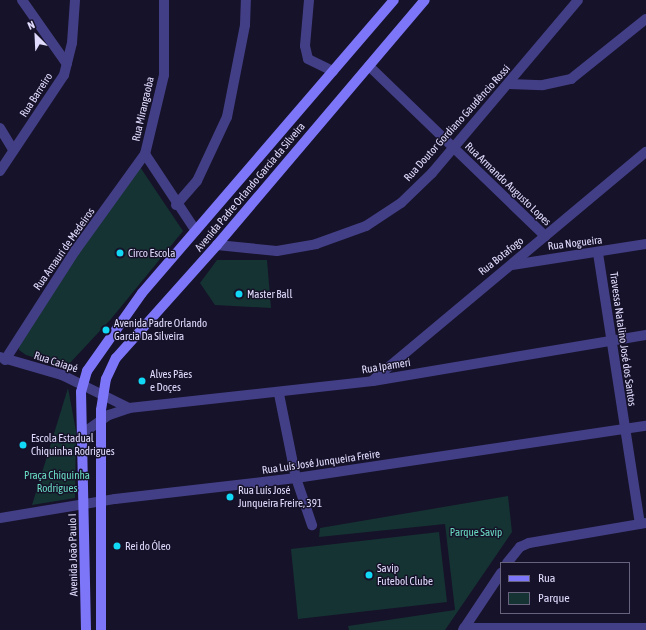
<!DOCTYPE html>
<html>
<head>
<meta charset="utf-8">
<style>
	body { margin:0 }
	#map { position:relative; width:646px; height:630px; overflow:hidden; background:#161229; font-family:"Asap Condensed",sans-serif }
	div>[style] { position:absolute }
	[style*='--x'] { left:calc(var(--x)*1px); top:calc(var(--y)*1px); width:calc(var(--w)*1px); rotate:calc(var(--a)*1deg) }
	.green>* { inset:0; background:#153332 }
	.street>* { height:10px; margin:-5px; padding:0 5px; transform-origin:5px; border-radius:5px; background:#433f86 }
	.secondary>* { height:10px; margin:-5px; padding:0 5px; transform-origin:5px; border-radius:5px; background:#7d76f9 }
	.dots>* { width:11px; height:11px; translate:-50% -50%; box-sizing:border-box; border:2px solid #161229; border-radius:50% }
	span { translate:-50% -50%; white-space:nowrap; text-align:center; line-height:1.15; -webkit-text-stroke:3px #161229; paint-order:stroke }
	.street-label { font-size:11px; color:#e0dbfd }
	.poi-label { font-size:11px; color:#e0dbfd }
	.left { translate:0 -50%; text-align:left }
	.park-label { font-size:11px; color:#69dcc2 }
	.legend { position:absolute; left:500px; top:562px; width:130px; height:52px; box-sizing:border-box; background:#161229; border:1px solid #67627e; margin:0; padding:5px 7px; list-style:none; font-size:12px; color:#e0dbfd }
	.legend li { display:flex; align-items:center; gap:8px; height:20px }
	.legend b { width:20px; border:1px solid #67627e }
	.north { position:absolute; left:16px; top:16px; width:40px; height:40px; -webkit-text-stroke:3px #161229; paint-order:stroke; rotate:336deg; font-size:11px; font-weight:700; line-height:16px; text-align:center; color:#e0dbfd }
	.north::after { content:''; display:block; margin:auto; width:14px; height:18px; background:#e0dbfd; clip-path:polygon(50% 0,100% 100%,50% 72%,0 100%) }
</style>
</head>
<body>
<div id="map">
	<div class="green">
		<i style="clip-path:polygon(140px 167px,183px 231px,111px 319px,69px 364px,56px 364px,26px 355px,19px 350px,19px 335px)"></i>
		<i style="clip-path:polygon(217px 260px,267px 260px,271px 308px,215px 305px,200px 283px)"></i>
		<i style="clip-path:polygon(68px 388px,76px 431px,75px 498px,32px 505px)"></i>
		<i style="clip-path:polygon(508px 496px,512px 532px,445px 630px,349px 630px,348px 626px,455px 610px,445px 524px,319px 537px,320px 528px)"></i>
		<i style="clip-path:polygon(439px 532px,447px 602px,298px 619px,291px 549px)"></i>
	</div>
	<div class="street">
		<i style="--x:22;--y:0;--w:78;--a:54.9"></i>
		<i style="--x:164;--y:0;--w:75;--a:90"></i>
		<i style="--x:164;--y:75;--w:81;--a:103.5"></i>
		<i style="--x:145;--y:154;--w:92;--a:56.5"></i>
		<i style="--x:309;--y:0;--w:46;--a:95"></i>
		<i style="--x:305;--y:46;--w:13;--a:77"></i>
		<i style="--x:308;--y:59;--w:28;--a:26"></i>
		<i style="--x:369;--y:66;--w:245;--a:44"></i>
		<i style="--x:509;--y:84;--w:34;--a:2"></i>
		<i style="--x:543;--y:85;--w:29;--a:-12"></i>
		<i style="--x:571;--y:79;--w:96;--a:-38.7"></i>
		<i style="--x:0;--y:128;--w:26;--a:59"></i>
		<i style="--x:0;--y:171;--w:115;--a:-56.3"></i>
		<i style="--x:64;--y:75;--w:33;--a:-76"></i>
		<i style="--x:72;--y:43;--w:43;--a:-86"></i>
		<i style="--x:176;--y:205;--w:32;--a:-49"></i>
		<i style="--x:197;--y:181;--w:71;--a:-64.9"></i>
		<i style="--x:227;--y:117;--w:94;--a:-78.9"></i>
		<i style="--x:245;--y:25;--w:25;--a:-88"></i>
		<i style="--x:217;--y:245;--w:60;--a:5.7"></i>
		<i style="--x:277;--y:251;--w:40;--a:-10"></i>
		<i style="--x:316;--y:244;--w:53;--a:-19.8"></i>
		<i style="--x:366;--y:226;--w:42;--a:-33.3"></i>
		<i style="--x:401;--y:203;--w:43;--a:-44.1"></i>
		<i style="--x:432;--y:173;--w:226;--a:-49.8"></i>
		<i style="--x:598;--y:253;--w:274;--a:81.2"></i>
		<i style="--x:512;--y:265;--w:136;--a:-8.9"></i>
		<i style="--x:0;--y:357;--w:65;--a:16.2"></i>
		<i style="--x:62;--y:375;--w:75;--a:26.2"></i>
		<i style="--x:5;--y:360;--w:130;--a:-57.3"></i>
		<i style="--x:75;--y:251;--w:120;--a:-54.2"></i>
		<i style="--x:373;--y:380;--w:356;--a:-39.9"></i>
		<i style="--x:279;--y:394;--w:86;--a:78.6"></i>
		<i style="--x:296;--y:478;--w:50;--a:71.2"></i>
		<i style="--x:83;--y:433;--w:32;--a:-35"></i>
		<i style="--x:109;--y:415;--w:21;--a:-19"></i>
		<i style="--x:129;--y:408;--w:245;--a:-6.3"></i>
		<i style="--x:373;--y:381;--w:277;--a:-9.6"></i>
		<i style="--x:0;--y:518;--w:117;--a:-9.4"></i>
		<i style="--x:115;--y:499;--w:182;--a:-6.6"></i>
		<i style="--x:296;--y:478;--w:354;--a:-8.5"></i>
		<i style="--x:507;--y:563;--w:21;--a:-51"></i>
		<i style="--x:520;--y:547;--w:10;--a:-24"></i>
		<i style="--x:529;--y:543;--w:119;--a:-9.7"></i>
		<i style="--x:464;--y:628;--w:182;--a:0"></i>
		<i style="--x:463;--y:630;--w:69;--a:-56.3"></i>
	</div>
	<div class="secondary">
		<i style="--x:86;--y:630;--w:238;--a:-91.2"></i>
		<i style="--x:81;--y:392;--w:22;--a:-74"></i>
		<i style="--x:87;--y:371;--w:95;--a:-54.8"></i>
		<i style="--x:142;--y:293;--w:386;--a:-49.3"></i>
		<i style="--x:101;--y:630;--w:220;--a:-90"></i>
		<i style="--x:101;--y:410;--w:31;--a:-81"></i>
		<i style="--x:106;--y:379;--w:23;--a:-65"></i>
		<i style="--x:116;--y:358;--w:152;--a:-48.2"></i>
		<i style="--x:217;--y:245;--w:321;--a:-49.7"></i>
	</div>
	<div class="dots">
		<i style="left:120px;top:253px;background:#10d8f5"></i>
		<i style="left:239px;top:294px;background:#10d8f5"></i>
		<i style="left:106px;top:330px;background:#10d8f5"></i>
		<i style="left:142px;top:381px;background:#10d8f5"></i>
		<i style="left:23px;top:445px;background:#10d8f5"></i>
		<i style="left:230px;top:497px;background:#10d8f5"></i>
		<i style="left:117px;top:546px;background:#10d8f5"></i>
		<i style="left:369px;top:575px;background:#10d8f5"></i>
	</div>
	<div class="street-label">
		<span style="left:36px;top:95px;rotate:-57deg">Rua Barreiro</span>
		<span style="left:143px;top:109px;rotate:-77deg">Rua Mirangaoba</span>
		<span style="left:457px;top:123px;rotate:-48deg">Rua Doutor Gordiano Gaudêncio Rossi</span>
		<span style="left:508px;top:184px;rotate:44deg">Rua Armando Augusto Lopes</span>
		<span style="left:250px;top:187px;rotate:-50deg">Avenida Padre Orlando Garcia da Silveira</span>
		<span style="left:575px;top:243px;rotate:-7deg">Rua Nogueira</span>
		<span style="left:64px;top:249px;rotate:-55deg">Rua Amauri de Medeiros</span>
		<span style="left:501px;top:256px;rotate:-39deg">Rua Botafogo</span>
		<span style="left:623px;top:339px;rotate:82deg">Travessa Natalino José dos Santos</span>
		<span style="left:56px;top:362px;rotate:18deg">Rua Caiapé</span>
		<span style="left:386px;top:366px;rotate:-9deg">Rua Ipameri</span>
		<span style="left:321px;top:462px;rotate:-8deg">Rua Luís José Junqueira Freire</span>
		<span style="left:73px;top:555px;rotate:-91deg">Avenida João Paulo I</span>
	</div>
	<div class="poi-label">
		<span class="left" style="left:128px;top:253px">Circo Escola</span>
		<span class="left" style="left:247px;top:294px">Master Ball</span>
		<span class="left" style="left:114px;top:330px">Avenida Padre Orlando<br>Garcia Da Silveira</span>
		<span class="left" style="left:150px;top:381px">Alves Pães<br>e Doçes</span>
		<span class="left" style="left:31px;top:445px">Escola Estadual<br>Chiquinha Rodrigues</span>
		<span class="left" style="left:238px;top:497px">Rua Luís José<br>Junqueira Freire, 391</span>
		<span class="left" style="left:125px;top:546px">Rei do Óleo</span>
		<span class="left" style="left:377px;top:575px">Savip<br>Futebol Clube</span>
	</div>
	<div class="park-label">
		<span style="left:57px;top:482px">Praça Chiquinha<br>Rodrigues</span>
		<span style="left:476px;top:532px">Parque Savip</span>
	</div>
	<ul class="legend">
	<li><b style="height:5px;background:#7d76f9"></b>Rua</li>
	<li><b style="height:11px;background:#153332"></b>Parque</li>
	</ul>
	<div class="north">N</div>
</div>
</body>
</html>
